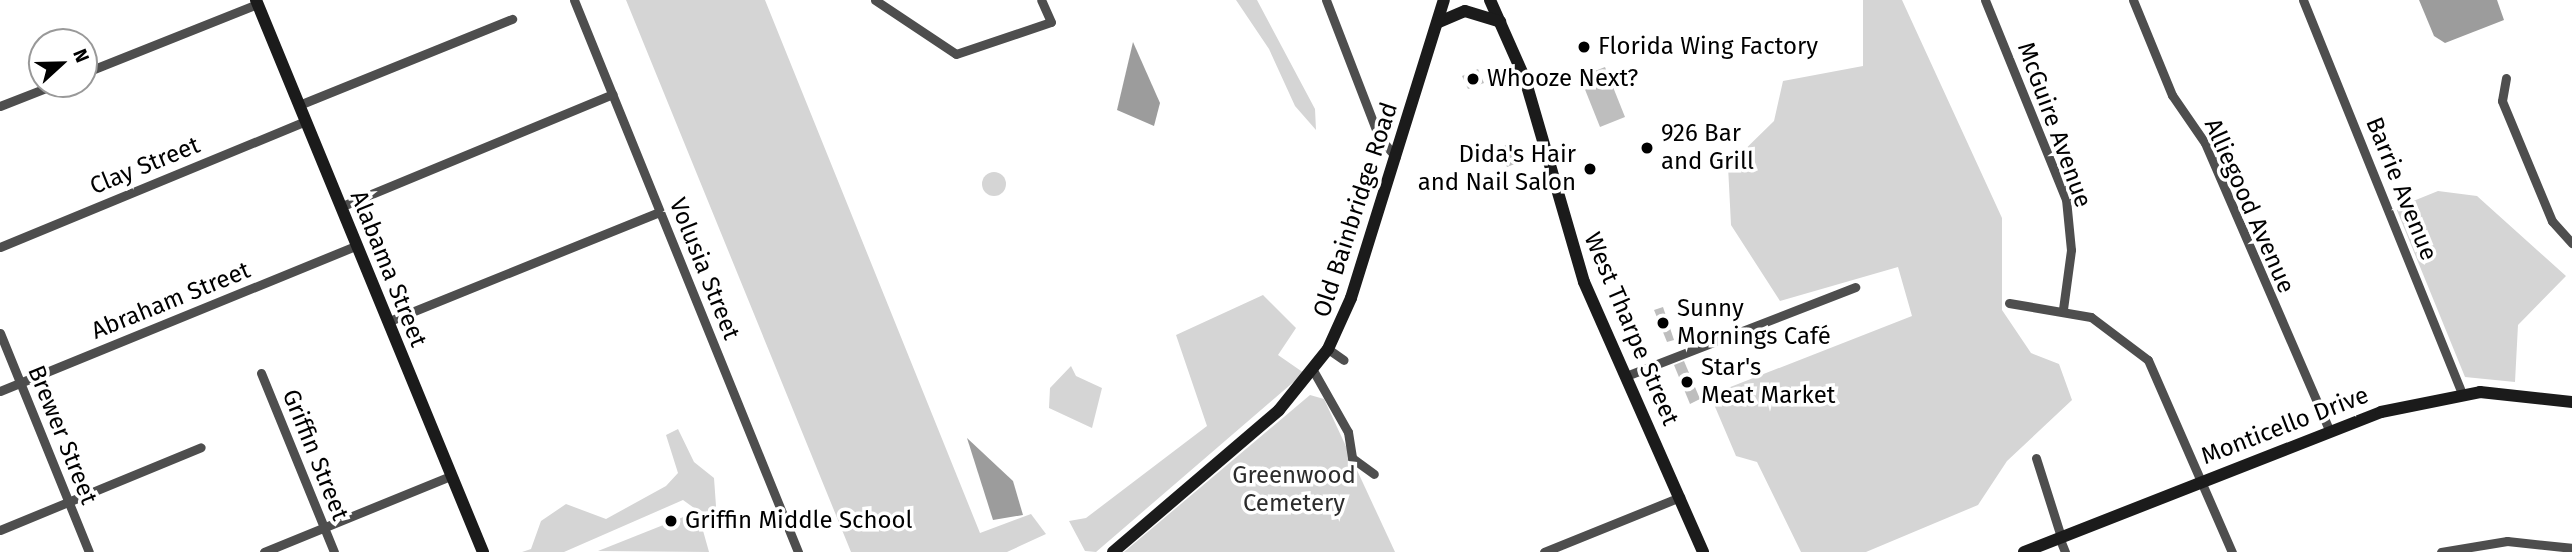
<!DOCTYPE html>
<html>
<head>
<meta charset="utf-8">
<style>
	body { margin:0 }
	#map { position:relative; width:2572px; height:552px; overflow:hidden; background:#fff; font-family:"Fira Sans",sans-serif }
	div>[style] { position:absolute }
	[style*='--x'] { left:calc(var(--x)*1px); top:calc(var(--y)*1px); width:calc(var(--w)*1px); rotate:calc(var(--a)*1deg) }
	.green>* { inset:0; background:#d5d5d5 }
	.round { border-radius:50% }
	.water>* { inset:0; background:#9c9c9c }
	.building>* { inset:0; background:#bebebe }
	.street>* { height:9px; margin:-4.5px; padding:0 4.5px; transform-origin:4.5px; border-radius:4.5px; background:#4e4e4e }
	.secondary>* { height:12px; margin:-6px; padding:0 6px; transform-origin:6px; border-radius:6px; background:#1b1b1b }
	.dots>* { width:19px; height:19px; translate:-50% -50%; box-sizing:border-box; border:4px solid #fff; border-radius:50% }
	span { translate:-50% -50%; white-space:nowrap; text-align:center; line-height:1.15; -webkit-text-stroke:7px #fff; paint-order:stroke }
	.poi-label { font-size:24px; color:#000 }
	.left { translate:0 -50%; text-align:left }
	.right { translate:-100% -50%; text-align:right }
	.street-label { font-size:24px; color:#000 }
	.park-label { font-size:24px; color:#2c2c2c }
	.north { position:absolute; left:28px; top:28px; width:70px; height:70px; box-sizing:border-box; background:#fff; border:2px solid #999; border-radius:50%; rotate:68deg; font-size:19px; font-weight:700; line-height:28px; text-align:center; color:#000 }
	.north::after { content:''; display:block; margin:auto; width:24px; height:32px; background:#000; clip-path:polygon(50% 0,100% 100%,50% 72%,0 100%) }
</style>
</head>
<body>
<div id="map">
	<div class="green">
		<i style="clip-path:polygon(626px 0,765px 0,980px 533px,1031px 514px,1046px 534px,1007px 552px,851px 552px)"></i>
		<i style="clip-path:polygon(1236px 0,1257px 0,1315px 109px,1316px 130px,1295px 106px,1269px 49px)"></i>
		<i style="clip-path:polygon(1863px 0,1902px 0,2002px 218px,2002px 310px,2031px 353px,2059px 364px,2072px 400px,2007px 461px,1978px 505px,1866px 552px,1801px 552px,1757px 462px,1736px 456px,1710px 395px,1912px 316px,1898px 267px,1780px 301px,1731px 225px,1728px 166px,1774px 121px,1783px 81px,1863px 66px)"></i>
		<i class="round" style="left:982px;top:172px;width:24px;height:24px"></i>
		<i style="clip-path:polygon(2438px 191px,2477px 196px,2566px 276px,2518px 325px,2515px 382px,2465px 377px,2396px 208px)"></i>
		<i style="clip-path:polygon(1263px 295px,1296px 328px,1278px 355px,1304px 373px,1096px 552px,1085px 551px,1069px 521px,1086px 518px,1207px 426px,1176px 335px)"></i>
		<i style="clip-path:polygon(1071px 366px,1076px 376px,1102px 388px,1092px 428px,1049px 408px,1050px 388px)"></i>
		<i style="clip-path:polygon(1310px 395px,1324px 399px,1395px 552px,1124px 552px)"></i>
		<i style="clip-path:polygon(678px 429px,694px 462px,714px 478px,716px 506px,708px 518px,683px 500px,564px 552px,522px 552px,531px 549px,541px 521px,566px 504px,606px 519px,666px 486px,678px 473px,666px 435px)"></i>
		<i style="clip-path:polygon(691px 514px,700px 520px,709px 552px,598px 551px)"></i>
	</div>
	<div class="water">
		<i style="clip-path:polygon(2419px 0,2497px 0,2504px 20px,2445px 43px,2434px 36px)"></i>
		<i style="clip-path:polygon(1133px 42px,1160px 103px,1154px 126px,1117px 110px)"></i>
		<i style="clip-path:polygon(967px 438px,1013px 481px,1023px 515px,993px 520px)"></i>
	</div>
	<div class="building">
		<i style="clip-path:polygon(1605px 67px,1625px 117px,1600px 127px,1580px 77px)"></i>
		<i style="clip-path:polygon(1478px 69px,1484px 83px,1468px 89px,1462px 76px)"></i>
		<i style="clip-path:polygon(1508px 144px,1517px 163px,1507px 167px,1499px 149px)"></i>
		<i style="clip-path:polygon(1663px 307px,1674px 340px,1667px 342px,1654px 310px)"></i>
		<i style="clip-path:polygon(1684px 361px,1700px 399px,1690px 404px,1674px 365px)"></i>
	</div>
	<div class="street">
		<i style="--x:574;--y:0;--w:596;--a:67.91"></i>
		<i style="--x:875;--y:0;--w:97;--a:33.7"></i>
		<i style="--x:956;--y:54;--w:100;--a:-18.6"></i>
		<i style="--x:1051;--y:22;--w:24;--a:-114"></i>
		<i style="--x:1326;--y:0;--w:147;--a:68.9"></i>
		<i style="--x:1379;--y:137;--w:26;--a:50"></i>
		<i style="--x:1985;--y:0;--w:215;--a:67.9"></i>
		<i style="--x:2066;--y:199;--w:51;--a:84.4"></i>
		<i style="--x:2071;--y:250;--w:60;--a:97.7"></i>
		<i style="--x:2133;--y:0;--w:103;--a:67.7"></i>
		<i style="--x:2172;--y:95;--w:58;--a:55.5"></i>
		<i style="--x:2205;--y:143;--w:312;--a:66.6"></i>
		<i style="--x:2303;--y:0;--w:424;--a:68"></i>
		<i style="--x:84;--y:73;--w:186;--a:-21.7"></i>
		<i style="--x:2506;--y:78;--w:23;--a:100"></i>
		<i style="--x:2502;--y:101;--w:130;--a:67.4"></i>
		<i style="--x:2552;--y:221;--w:30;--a:48"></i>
		<i style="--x:299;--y:105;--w:230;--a:-22"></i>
		<i style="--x:0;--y:106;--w:60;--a:-21.4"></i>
		<i style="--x:340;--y:207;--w:295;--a:-22.5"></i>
		<i style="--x:0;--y:247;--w:330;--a:-22.4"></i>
		<i style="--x:2009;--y:303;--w:83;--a:9.7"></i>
		<i style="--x:2091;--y:317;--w:71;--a:37"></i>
		<i style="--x:2148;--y:360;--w:210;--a:66.4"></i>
		<i style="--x:387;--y:322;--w:293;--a:-22"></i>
		<i style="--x:0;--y:333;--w:236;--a:67.9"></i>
		<i style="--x:1328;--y:349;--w:19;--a:35"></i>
		<i style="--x:1314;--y:372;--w:69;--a:60.5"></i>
		<i style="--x:1348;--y:432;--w:26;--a:81"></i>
		<i style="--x:1352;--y:458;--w:27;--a:36"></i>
		<i style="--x:261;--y:373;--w:193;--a:67.8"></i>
		<i style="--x:1626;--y:376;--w:246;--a:-21.2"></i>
		<i style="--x:0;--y:391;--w:384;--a:-22.2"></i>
		<i style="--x:2036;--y:458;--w:83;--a:72.4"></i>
		<i style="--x:0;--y:530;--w:217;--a:-22.4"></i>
		<i style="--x:2059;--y:537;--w:16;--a:68"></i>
		<i style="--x:264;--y:552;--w:201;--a:-22.2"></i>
		<i style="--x:1544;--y:552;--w:147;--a:-22"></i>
		<i style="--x:2441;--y:552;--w:67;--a:-9.5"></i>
		<i style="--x:2507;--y:541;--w:65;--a:6.1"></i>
	</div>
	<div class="secondary">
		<i style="--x:256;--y:0;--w:597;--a:67.65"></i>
		<i style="--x:1490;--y:0;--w:86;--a:66.1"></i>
		<i style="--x:1525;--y:79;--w:211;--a:73.8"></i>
		<i style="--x:1584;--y:282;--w:295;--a:66.2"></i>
		<i style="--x:1439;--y:22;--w:28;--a:-23"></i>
		<i style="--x:1465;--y:11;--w:37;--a:17"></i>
		<i style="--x:1113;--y:552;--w:218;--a:-40.5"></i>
		<i style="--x:1279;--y:410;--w:78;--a:-51.2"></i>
		<i style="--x:1328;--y:349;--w:56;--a:-65.7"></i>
		<i style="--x:1351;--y:298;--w:312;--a:-72.7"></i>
		<i style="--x:2024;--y:552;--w:383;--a:-21.4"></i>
		<i style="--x:2381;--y:412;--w:101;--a:-11.4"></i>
		<i style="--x:2480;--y:392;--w:93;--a:6.2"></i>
	</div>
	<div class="dots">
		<i style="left:1584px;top:47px;background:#000"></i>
		<i style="left:1473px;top:79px;background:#000"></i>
		<i style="left:1647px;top:148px;background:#000"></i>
		<i style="left:1590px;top:169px;background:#000"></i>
		<i style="left:1663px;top:323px;background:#000"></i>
		<i style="left:1687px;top:382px;background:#000"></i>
		<i style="left:671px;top:521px;background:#000"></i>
	</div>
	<div class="poi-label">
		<span class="left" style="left:1598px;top:47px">Florida Wing Factory</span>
		<span class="left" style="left:1487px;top:79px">Whooze Next?</span>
		<span class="left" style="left:1661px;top:148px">926 Bar<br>and Grill</span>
		<span class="right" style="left:1576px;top:169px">Dida's Hair<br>and Nail Salon</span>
		<span class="left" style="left:1677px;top:323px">Sunny<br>Mornings Café</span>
		<span class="left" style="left:1701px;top:382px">Star's<br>Meat Market</span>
		<span class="left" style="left:685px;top:521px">Griffin Middle School</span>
	</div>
	<div class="street-label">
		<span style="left:2054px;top:125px;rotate:70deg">McGuire Avenue</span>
		<span style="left:145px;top:166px;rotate:-22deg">Clay Street</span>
		<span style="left:2401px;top:189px;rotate:68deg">Barrie Avenue</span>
		<span style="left:2249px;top:206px;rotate:66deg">Alliegood Avenue</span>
		<span style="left:1356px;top:210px;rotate:-72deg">Old Bainbridge Road</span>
		<span style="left:388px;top:269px;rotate:68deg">Alabama Street</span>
		<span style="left:704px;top:269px;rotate:68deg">Volusia Street</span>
		<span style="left:171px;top:301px;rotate:-22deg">Abraham Street</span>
		<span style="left:1631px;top:329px;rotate:67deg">West Tharpe Street</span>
		<span style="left:2285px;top:426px;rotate:-21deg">Monticello Drive</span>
		<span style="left:62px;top:435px;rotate:68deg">Brewer Street</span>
		<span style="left:315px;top:455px;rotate:68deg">Griffin Street</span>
	</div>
	<div class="park-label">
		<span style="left:1294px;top:490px">Greenwood<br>Cemetery</span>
	</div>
	<div class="north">N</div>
</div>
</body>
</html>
